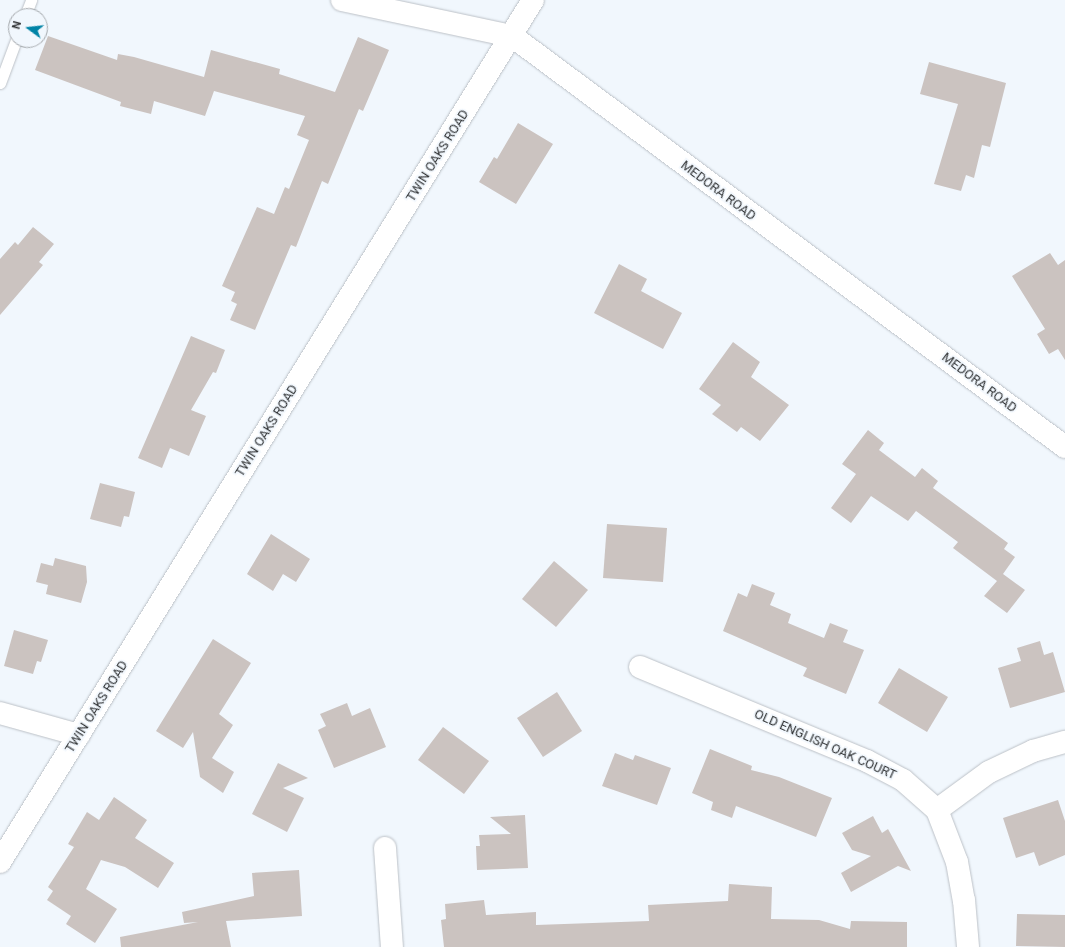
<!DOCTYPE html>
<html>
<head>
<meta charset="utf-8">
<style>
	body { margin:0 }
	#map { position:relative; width:1065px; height:947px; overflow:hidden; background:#f1f7fd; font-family:Roboto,sans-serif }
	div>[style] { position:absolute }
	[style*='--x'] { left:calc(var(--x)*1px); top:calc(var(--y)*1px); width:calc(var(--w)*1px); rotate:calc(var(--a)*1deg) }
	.building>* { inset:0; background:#cbc3c0 }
	.roads { filter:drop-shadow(0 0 1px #bcc1c7) drop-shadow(0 0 1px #bcc1c7) }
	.lane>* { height:11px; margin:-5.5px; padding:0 5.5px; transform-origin:5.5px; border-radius:5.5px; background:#fff }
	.street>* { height:22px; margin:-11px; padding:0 11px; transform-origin:11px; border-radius:11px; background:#fff }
	.secondary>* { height:22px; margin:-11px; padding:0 11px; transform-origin:11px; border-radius:11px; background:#fff }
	span { translate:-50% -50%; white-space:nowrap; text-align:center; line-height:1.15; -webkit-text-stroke:3.5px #f1f7fd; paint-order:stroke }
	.street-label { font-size:13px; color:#323436 }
	.north { position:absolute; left:8px; top:8px; width:40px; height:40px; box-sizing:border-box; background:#f1f7fd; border:1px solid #a5a9ad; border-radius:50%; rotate:285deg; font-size:11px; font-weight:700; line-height:16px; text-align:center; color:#323436 }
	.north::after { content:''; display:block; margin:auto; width:14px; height:18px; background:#0083a6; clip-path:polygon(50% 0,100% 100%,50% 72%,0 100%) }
</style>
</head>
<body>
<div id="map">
	<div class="building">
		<i style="clip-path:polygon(48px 36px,117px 60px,118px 54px,134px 57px,204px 77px,211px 50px,280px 69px,279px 74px,335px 92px,358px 37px,389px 50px,363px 111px,359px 109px,328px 184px,322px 181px,296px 247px,291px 245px,255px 330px,230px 320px,237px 304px,231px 301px,235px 292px,222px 286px,257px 207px,274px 214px,285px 187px,289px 189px,309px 140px,297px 135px,305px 116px,214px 91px,205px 116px,154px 101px,151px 114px,120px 106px,121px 102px,35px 70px)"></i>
		<i style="clip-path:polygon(929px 62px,1006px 83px,990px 147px,982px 145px,974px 178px,966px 175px,961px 191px,934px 184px,958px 104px,920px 94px)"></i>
		<i style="clip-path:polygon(518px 123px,553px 144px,516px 204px,479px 182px,494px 157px,497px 159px)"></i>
		<i style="clip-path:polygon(33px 227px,54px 244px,39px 262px,43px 265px,0 315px,0 259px,15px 242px,18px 245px)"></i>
		<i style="clip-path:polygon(1050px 253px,1058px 265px,1065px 260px,1065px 360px,1058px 349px,1049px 354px,1037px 334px,1045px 329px,1012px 276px)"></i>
		<i style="clip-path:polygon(619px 264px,647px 279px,641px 291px,682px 313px,663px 349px,594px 313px)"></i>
		<i style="clip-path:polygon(191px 336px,225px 350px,216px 373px,213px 372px,191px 410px,206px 416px,189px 456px,170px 448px,162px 468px,138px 458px)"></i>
		<i style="clip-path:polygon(733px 342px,760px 362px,751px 377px,789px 405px,760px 441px,741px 427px,737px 432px,712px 414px,721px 405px,699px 389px)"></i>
		<i style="clip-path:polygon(868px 430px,884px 443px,879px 450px,915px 477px,922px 468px,938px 481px,933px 488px,1008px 543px,1004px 549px,1015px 557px,1003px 574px,1025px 590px,1007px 613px,984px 596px,997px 581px,953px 548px,958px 542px,916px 511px,908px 521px,871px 496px,851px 523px,831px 508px,856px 474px,842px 464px)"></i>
		<i style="clip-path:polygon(100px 483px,135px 492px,129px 517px,124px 516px,121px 527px,90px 519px)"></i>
		<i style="clip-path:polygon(607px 524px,667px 528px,663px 582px,603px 578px)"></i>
		<i style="clip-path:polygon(271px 534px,310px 559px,296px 582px,283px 574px,273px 591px,247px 574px)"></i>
		<i style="clip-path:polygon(55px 558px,86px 566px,87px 582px,81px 603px,46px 594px,48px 585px,36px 582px,41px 563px,53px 566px)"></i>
		<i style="clip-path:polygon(554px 561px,588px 590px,556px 627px,522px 599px)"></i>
		<i style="clip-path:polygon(752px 584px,775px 593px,770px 605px,791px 614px,788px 623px,824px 638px,830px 623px,848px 630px,843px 642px,864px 650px,846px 694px,803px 676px,807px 668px,723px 631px,738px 593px,747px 597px)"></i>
		<i style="clip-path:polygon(14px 630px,48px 640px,41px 662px,37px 661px,33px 674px,4px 666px)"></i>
		<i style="clip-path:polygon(213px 639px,251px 663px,219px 714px,233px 725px,212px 758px,234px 772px,223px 793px,200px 777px,193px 732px,183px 748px,156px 731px)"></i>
		<i style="clip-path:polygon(1040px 641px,1044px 655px,1053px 652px,1065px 692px,1010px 708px,998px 668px,1021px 661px,1017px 648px)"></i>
		<i style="clip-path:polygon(899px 668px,948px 697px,927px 732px,878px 703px)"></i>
		<i style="clip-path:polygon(557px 692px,582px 731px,543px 757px,517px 718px)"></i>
		<i style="clip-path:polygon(347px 703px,352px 716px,370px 708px,386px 747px,334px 768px,318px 730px,326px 726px,320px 714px)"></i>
		<i style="clip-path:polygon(443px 727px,489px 761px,464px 794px,418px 760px)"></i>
		<i style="clip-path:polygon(710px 749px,752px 766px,751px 770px,779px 777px,832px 798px,816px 837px,736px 806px,732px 818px,711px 810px,713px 802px,692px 793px)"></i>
		<i style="clip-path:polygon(615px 753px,633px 760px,635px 755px,671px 768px,657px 805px,602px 786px)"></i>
		<i style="clip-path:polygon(278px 763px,308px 778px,283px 788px,304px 798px,287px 832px,252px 814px)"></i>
		<i style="clip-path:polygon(114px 797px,147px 820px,135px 838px,174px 863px,158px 888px,125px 867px,101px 860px,86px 889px,117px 909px,95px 943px,66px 924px,71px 916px,47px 900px,53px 891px,48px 887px,74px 847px,68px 844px,87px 812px,99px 820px)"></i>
		<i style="clip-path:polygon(1058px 800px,1065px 821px,1065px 855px,1039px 866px,1034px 852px,1016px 858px,1003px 818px)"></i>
		<i style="clip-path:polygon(525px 815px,528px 868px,477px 870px,476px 846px,480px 846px,479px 835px,511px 834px,490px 817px)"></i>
		<i style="clip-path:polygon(873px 816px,882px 833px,888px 829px,911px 871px,898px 866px,851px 892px,841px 873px,871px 856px,852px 850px,842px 833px)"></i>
		<i style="clip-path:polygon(299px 870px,302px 916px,226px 921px,231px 947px,121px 947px,120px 937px,198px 922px,184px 923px,182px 912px,254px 896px,252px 873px)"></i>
		<i style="clip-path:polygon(729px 884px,772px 887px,771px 919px,819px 920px,850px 929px,851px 921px,907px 922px,907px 947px,444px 947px,441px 920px,446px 919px,445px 904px,484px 900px,486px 915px,536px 912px,536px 925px,649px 921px,648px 905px,728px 901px)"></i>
		<i style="clip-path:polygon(1017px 914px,1065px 915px,1065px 947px,1016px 946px)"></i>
	</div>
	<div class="roads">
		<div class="lane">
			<i style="--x:25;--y:16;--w:17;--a:-69"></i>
			<i style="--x:0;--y:83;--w:46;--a:-69.6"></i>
		</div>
		<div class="street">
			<i style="--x:342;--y:0;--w:174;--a:12"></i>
			<i style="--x:640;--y:667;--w:246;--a:22.5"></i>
			<i style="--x:867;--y:761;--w:41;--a:27.8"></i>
			<i style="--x:903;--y:780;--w:45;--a:41.4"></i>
			<i style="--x:937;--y:810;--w:56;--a:69"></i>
			<i style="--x:957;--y:862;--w:39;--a:80"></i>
			<i style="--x:964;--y:900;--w:47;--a:85.1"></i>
			<i style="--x:0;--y:713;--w:82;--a:15.6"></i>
			<i style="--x:937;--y:810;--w:64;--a:-36.2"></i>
			<i style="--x:989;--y:772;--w:49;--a:-25.5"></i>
			<i style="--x:1033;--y:751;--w:33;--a:-16"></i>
			<i style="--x:385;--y:848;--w:99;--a:86"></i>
		</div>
		<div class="secondary">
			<i style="--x:512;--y:36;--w:689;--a:36.62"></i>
			<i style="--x:0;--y:862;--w:1013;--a:-58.27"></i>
		</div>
	</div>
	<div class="street-label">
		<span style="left:438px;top:156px;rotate:-58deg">TWIN OAKS ROAD</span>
		<span style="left:718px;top:191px;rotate:37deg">MEDORA ROAD</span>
		<span style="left:979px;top:383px;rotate:37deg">MEDORA ROAD</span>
		<span style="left:267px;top:431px;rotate:-58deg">TWIN OAKS ROAD</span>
		<span style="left:97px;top:707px;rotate:-58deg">TWIN OAKS ROAD</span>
		<span style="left:825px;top:745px;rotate:24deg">OLD ENGLISH OAK COURT</span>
	</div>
	<div class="north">N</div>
</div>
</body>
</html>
